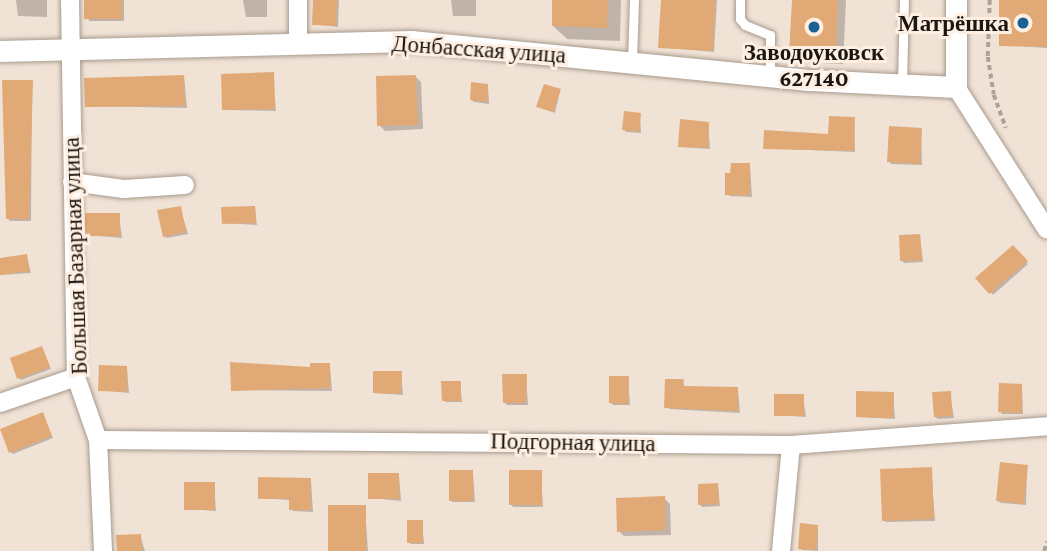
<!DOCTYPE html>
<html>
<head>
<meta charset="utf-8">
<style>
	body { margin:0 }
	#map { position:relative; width:1047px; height:551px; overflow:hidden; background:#f0e2d5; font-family:"Crimson Pro",serif }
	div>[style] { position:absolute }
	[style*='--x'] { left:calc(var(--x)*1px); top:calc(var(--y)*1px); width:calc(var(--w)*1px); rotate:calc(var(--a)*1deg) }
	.shadow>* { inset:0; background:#0003 }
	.building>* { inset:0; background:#e1a975 }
	.path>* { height:3.5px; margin-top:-1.75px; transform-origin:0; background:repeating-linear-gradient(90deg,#ada298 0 5px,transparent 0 8.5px) }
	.roads { filter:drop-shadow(0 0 2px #a79a8e) drop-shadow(0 0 2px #a79a8e) }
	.service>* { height:9px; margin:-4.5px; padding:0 4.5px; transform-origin:4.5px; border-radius:4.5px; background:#fff }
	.minor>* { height:18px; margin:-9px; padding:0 9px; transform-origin:9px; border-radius:9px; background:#fff }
	.tertiary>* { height:21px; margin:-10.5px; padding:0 10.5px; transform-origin:10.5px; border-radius:10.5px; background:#fff }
	.dots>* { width:19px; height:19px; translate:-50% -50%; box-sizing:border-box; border:4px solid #feefe2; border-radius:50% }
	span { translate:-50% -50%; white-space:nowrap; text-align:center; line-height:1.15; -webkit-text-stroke:6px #feefe2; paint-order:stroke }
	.poi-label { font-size:23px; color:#1b1611; font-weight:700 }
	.right { translate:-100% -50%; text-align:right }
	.street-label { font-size:23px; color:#1b1611 }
</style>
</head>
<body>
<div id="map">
	<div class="shadow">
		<i style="clip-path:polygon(16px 0,47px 0,47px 17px,18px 16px)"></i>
		<i style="clip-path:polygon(86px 0,124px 0,124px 21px,89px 21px)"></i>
		<i style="clip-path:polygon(243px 0,267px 0,267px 17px,246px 17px)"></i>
		<i style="clip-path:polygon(314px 0,339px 0,338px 27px,314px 24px)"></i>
		<i style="clip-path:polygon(451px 0,476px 0,476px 16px,453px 16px)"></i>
		<i style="clip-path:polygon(554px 0,621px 0,620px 41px,567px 39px,553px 26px)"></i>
		<i style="clip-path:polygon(662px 0,717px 0,714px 52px,660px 47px)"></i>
		<i style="clip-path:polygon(793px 0,846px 0,843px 64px,799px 62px,791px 54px)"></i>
		<i style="clip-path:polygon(1001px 0,1047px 0,1047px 48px,1001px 45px)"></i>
		<i style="clip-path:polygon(273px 74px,276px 111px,223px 110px)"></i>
		<i style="clip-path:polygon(184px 77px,187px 108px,87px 106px)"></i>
		<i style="clip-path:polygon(416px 77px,421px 82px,423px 129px,385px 131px,379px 125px)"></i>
		<i style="clip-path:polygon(32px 82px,31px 221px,10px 221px,8px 219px)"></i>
		<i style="clip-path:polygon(488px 85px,489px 104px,474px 102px,472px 100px)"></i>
		<i style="clip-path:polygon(560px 91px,555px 113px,538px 106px)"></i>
		<i style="clip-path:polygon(640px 115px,641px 133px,626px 132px,624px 129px)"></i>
		<i style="clip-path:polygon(854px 119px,855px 152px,764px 148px,830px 136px)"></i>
		<i style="clip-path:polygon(708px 124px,710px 149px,679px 147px)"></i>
		<i style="clip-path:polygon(921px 130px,922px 165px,891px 164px,889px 161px)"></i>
		<i style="clip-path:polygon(750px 165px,752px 197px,730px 196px,727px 194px)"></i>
		<i style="clip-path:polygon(180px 207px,188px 234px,167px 238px,164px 236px)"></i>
		<i style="clip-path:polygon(255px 208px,257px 225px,224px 223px)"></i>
		<i style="clip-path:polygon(119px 215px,122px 238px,87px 235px)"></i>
		<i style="clip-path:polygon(920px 236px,923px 262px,904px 263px,902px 261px)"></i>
		<i style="clip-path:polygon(1013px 247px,1028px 264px,993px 295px,977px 278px)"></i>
		<i style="clip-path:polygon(26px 256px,31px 273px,0 275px,0 260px)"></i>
		<i style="clip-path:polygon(42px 348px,51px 369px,21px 380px,19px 378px)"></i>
		<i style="clip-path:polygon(330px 365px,332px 391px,232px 390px,311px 369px)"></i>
		<i style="clip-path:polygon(127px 368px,129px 393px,100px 390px)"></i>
		<i style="clip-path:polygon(401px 372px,403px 395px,375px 393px)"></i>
		<i style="clip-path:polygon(526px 376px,528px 405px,507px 405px,504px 402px)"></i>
		<i style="clip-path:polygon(628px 378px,630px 405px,613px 405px,611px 403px)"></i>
		<i style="clip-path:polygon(683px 381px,685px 388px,738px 389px,740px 413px,669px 409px)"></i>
		<i style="clip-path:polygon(460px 383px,462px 402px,446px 402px,443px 400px)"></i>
		<i style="clip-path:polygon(1022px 385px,1023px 414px,1002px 414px,1000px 411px)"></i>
		<i style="clip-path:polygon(893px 393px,895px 419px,858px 417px)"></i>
		<i style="clip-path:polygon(950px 393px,954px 418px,938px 419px,935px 417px)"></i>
		<i style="clip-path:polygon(803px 396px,806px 417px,776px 415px)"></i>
		<i style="clip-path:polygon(42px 414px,53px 438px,13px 454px,11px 452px)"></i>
		<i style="clip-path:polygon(1027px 467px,1026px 505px,1001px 503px,998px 501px)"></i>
		<i style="clip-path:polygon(931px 469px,935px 521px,886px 522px,884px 520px)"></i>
		<i style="clip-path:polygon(473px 472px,475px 502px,453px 502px,450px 500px)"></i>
		<i style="clip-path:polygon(541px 472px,543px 507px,513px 507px,511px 504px)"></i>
		<i style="clip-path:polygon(399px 475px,401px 501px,370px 498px)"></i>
		<i style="clip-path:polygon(311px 480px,313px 512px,293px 511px,290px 500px,260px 498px)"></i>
		<i style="clip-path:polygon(214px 484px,216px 511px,186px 509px)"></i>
		<i style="clip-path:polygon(718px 485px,720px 506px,702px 507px,700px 504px)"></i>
		<i style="clip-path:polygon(664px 498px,670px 504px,671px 535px,624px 536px,619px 531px)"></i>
		<i style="clip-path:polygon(365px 507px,368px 551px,329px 551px)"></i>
		<i style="clip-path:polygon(422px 522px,424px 544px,411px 544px,408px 542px)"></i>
		<i style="clip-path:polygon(818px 527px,818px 551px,802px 550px,800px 548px)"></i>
		<i style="clip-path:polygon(140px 536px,145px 551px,119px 551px)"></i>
	</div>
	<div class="building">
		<i style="clip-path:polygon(84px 0,122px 0,122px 19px,84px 19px)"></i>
		<i style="clip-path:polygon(313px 0,337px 0,336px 26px,312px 25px)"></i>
		<i style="clip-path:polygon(552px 0,608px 0,607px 28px,552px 26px)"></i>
		<i style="clip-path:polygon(661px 0,715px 0,713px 51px,658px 48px)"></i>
		<i style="clip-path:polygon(792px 0,838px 0,836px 56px,789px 55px)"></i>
		<i style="clip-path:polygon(999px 0,1047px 0,1047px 47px,999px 46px)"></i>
		<i style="clip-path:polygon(274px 72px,275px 109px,222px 110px,221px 74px)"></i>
		<i style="clip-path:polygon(184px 75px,185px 106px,85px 107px,84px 78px)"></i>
		<i style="clip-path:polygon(416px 75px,418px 125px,377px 126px,376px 76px)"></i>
		<i style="clip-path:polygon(2px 80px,33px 80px,29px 219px,6px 219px)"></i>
		<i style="clip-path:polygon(471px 82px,488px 84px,487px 102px,470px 100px)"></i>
		<i style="clip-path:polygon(544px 84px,561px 89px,553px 112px,536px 107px)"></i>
		<i style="clip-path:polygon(624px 111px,641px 113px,639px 132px,622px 130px)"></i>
		<i style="clip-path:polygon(829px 116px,855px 117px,854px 151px,763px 149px,764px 130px,828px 134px)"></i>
		<i style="clip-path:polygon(680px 119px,709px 122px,708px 148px,678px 147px)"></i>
		<i style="clip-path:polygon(889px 126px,922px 128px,920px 164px,887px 162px)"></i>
		<i style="clip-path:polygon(731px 163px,750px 163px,750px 195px,725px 195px,725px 173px,730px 173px)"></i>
		<i style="clip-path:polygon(181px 206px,186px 232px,163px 237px,157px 210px)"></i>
		<i style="clip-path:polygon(255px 206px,256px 223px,222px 224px,221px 207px)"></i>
		<i style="clip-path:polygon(85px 213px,120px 213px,120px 236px,85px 236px)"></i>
		<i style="clip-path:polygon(920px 234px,922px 260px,900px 261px,899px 235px)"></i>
		<i style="clip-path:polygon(1013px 245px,1028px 261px,989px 294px,975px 278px)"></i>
		<i style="clip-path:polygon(27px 254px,30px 271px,0 275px,0 258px)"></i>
		<i style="clip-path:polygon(42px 346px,50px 367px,17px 379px,10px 358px)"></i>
		<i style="clip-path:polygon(230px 362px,310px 367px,310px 363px,330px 363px,330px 388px,231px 391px)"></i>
		<i style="clip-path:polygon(99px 365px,127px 366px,127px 392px,98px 391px)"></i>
		<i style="clip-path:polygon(373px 371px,402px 371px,401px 394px,373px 393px)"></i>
		<i style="clip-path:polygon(502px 374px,527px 374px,526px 403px,503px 403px)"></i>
		<i style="clip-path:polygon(609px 376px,629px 376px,628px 404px,609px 403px)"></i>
		<i style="clip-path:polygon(665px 379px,684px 379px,683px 386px,738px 387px,738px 411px,664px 408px)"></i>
		<i style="clip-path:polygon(441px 381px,461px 381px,461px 401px,442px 401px)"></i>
		<i style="clip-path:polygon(999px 383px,1022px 384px,1022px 413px,998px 412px)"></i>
		<i style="clip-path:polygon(856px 391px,894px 392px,893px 418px,856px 417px)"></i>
		<i style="clip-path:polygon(951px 391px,952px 416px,934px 417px,932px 392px)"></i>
		<i style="clip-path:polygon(774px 394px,804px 394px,804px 416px,774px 416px)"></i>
		<i style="clip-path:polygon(43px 412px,52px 436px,9px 453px,0 429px)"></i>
		<i style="clip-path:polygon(1000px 462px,1028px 465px,1024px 504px,996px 501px)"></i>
		<i style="clip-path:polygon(932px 467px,934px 519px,882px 521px,880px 469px)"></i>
		<i style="clip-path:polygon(449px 470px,473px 470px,473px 501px,449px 501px)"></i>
		<i style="clip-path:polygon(509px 470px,542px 470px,542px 505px,509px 505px)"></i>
		<i style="clip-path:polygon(368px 473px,399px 473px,399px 499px,368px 499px)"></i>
		<i style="clip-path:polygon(258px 477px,311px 478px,311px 510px,289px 510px,289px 499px,258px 499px)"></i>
		<i style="clip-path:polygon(184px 482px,215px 482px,215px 510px,184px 510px)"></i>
		<i style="clip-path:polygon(718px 483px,719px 504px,698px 505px,698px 484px)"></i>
		<i style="clip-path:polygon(665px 496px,666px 530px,617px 532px,616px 498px)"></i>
		<i style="clip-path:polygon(328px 505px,366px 505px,366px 551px,328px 551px)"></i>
		<i style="clip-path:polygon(407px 520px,423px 520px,423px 543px,407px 543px)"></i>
		<i style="clip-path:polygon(800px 523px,818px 525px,816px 550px,798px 549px)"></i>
		<i style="clip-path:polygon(141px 534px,142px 551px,117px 551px,116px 535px)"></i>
	</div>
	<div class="path">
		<i style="--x:990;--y:0;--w:57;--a:92"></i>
		<i style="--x:988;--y:57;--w:38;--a:81"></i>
		<i style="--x:994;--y:95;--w:35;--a:70"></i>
		<i style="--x:1044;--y:551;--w:10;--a:-73"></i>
	</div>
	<div class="roads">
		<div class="service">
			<i style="--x:740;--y:0;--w:19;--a:90"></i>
			<i style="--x:740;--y:19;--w:8;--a:50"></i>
			<i style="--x:745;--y:25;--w:27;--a:22"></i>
			<i style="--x:770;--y:35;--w:41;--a:90"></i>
			<i style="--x:632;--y:61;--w:61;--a:-88.1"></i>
			<i style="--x:902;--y:85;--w:85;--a:-88.7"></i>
		</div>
		<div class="minor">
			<i style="--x:70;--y:0;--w:377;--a:89.1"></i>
			<i style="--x:76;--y:377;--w:67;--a:70.8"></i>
			<i style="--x:98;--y:440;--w:111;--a:87.4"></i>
			<i style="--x:298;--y:43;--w:43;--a:-90"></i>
			<i style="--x:956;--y:87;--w:169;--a:57.5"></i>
			<i style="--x:72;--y:182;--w:52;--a:7.7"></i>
			<i style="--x:124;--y:189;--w:61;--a:-3.8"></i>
			<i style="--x:0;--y:403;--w:80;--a:-18.9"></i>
			<i style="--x:98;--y:440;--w:693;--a:0.41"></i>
			<i style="--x:791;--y:445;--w:257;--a:-4.2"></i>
			<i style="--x:781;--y:551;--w:106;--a:-84.6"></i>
		</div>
		<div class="tertiary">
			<i style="--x:0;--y:51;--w:411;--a:-1.4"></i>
			<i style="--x:411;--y:41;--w:402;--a:5.6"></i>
			<i style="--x:811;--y:80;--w:145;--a:2.8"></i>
			<i style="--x:956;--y:87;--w:87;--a:-90"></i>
		</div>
	</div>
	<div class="dots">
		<i style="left:1023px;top:23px;background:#196094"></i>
		<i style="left:814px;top:27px;background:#196094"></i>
	</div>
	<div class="poi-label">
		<span class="right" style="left:1009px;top:23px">Матрёшка</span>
		<span style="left:814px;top:65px">Заводоуковск<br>627140</span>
	</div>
	<div class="street-label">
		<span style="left:479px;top:49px;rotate:4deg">Донбасская улица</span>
		<span style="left:75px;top:256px;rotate:-92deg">Большая Базарная улица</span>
		<span style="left:573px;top:442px;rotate:1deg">Подгорная улица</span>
	</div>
</div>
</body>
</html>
